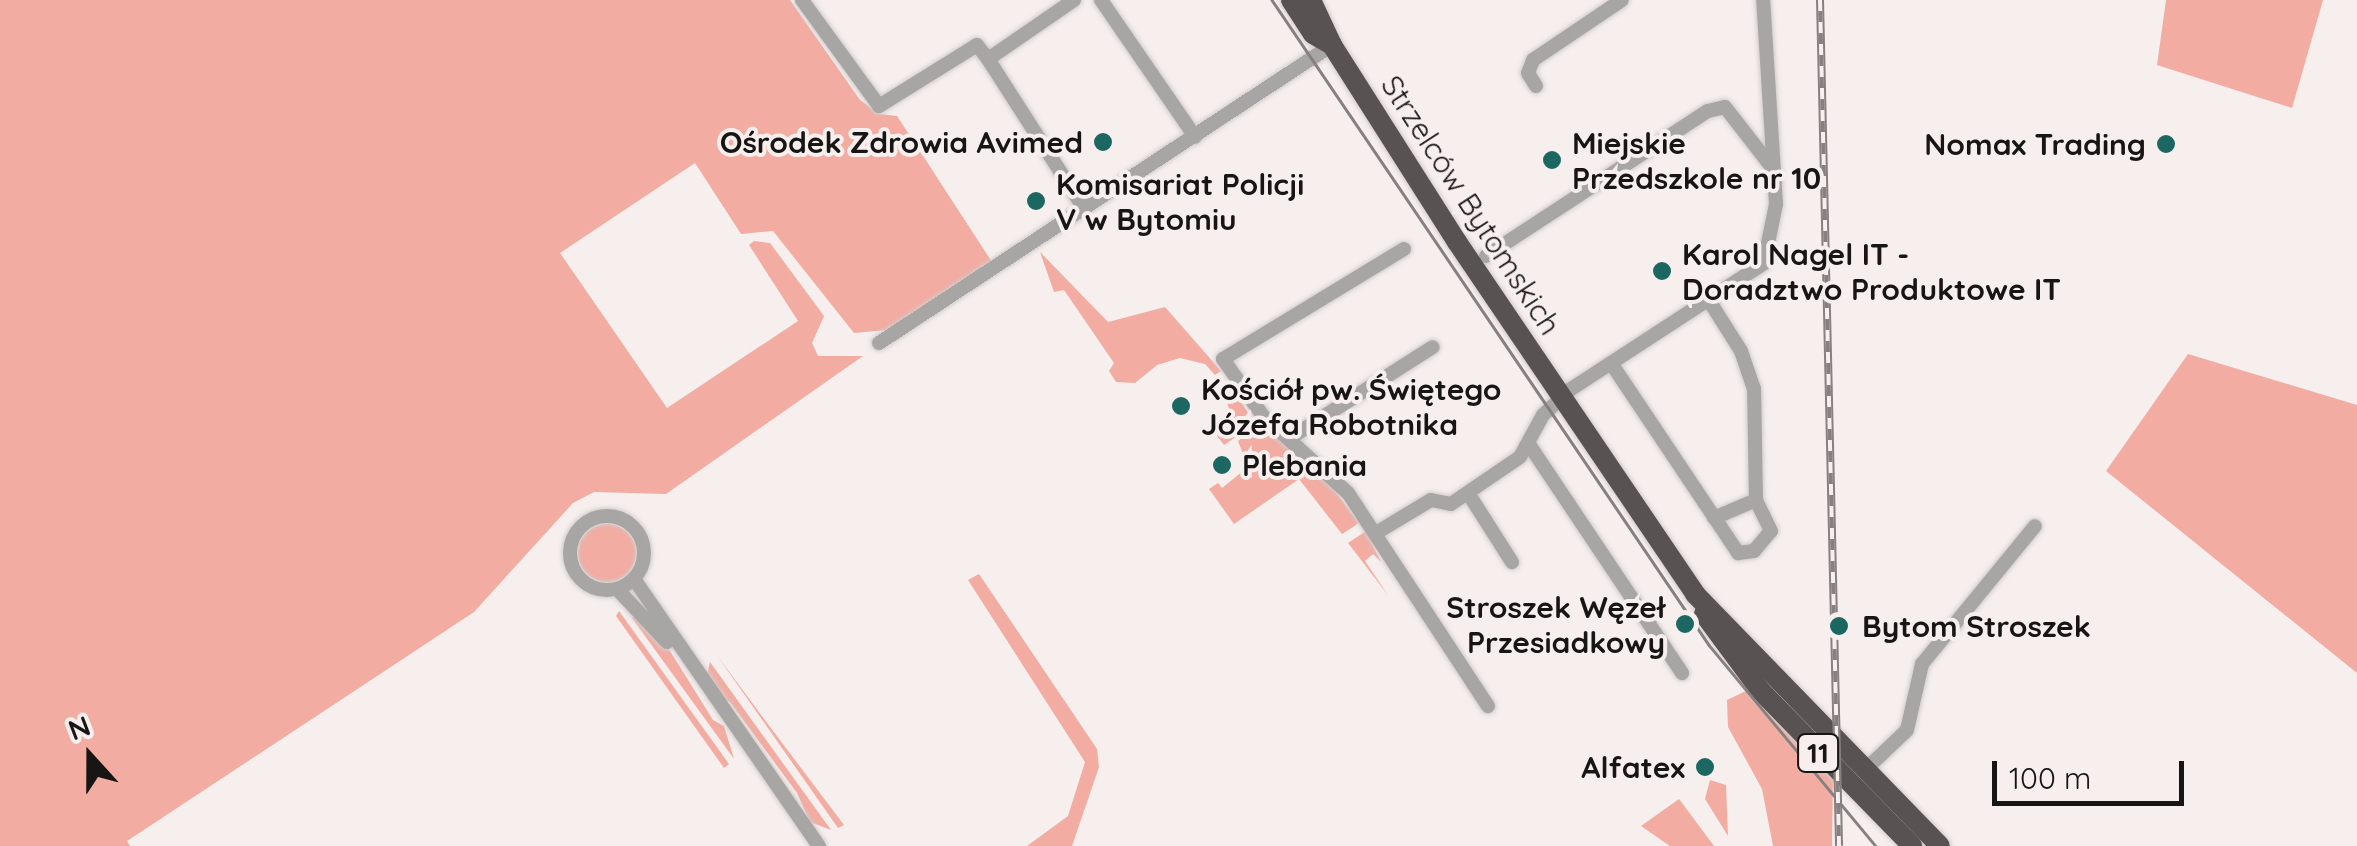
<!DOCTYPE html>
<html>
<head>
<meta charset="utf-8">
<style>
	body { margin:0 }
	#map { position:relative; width:2357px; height:846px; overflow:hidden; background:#f6efee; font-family:Quicksand,sans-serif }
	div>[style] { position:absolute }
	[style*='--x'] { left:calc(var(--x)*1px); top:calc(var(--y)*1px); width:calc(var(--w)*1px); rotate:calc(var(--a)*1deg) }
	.green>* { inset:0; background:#f2aca2 }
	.round { border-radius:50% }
	.roads { filter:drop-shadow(0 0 2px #d2cccb) drop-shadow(0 0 2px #d2cccb) }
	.minor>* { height:14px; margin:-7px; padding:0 7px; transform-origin:7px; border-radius:7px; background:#a8a6a5 }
	.minor>.ring { margin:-7px; padding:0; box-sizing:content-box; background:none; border:14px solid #a8a6a5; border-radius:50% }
	.highway>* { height:20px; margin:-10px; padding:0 10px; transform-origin:10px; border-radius:10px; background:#585252 }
	.tram>* { height:2.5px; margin:-1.25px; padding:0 1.25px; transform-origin:1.25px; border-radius:1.25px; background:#868180 }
	.rail>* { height:8px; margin-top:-4px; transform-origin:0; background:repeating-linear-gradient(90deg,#f6efee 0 11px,#868180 0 22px); box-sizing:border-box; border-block:2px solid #868180 }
	.dots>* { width:28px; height:28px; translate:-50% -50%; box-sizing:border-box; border:5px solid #f6efee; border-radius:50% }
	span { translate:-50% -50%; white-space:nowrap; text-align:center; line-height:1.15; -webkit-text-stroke:8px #f6efee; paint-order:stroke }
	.shield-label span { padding:2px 8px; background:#f6efee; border:2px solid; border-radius:8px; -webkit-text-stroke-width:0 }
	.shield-label { font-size:28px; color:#181515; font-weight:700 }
	.poi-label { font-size:30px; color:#181515; font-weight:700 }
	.right { translate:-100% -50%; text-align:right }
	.left { translate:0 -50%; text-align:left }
	.street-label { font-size:30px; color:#181515 }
	.north { position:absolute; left:40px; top:706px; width:100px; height:100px; -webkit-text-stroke:8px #f6efee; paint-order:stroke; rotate:339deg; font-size:28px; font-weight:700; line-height:40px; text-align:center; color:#181515 }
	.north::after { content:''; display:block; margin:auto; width:35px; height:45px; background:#181515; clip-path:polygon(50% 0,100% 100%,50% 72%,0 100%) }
	.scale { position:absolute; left:1992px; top:761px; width:192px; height:45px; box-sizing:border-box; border:5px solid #181515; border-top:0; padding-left:12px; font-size:30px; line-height:35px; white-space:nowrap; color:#181515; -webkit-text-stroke:8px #f6efee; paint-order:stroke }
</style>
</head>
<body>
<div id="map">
	<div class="green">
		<i style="clip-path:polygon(0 0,790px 0,860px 100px,880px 114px,897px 116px,992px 262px,886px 330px,854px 333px,773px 231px,741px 234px,695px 163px,560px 253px,667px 408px,798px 321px,749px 245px,754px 241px,770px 243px,824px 316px,812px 343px,818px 356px,863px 356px,666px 494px,594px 492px,573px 503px,474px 612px,127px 841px,130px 846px,0 846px)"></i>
		<i style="clip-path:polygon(2166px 0,2323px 0,2292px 108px,2157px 65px)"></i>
		<i style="clip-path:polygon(1040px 252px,1108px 322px,1165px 307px,1221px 371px,1215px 375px,1205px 364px,1180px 358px,1157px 365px,1135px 383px,1116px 382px,1109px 371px,1114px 363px,1064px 290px,1054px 292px)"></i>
		<i style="clip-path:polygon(2188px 354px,2357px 405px,2357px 673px,2106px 471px)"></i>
		<i style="clip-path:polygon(1228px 381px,1255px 424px,1224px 445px,1217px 436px,1229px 409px,1222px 385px)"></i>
		<i style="clip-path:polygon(1242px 399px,1326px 479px,1359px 523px,1342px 534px,1299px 479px,1234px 524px,1209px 489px,1218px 483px,1222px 488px,1248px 467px,1238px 441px,1259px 424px)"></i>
		<i class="round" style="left:578px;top:524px;width:58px;height:58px"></i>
		<i style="clip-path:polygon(1366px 531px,1381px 562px,1373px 554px,1365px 561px,1388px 595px,1348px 543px)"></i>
		<i style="clip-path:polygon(979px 574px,1097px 749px,1099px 767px,1072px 846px,1027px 846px,1068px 816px,1085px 762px,968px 580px)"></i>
		<i style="clip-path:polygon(619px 611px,729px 764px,724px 768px,616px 616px)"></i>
		<i style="clip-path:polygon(636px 613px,670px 651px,713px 720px,724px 726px,734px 759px,632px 618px)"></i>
		<i style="clip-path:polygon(716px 654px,770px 727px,844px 825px,838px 828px)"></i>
		<i style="clip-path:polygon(710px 662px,831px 830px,810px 822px,797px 793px,730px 702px,719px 696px,707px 675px)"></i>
		<i style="clip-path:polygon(1750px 689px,1833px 777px,1832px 846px,1773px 846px,1762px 789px,1728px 727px,1727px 700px)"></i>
		<i style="clip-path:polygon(1710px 780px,1726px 785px,1728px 836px,1705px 799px)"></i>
		<i style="clip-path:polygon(1679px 799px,1685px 807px,1714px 846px,1670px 846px,1641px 826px)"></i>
	</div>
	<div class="roads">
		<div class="minor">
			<i style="--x:802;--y:0;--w:131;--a:54"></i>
			<i style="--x:879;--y:106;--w:115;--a:-31.9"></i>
			<i style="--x:977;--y:45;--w:18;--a:52"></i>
			<i style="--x:1074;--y:0;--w:104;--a:145.5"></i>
			<i style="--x:988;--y:59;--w:179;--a:57.3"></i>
			<i style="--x:1101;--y:0;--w:166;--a:55.5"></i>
			<i style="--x:1536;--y:86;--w:15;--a:-122"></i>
			<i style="--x:1528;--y:73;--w:14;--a:-69"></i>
			<i style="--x:1533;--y:60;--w:107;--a:-34"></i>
			<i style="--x:1404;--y:249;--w:212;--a:148.7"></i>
			<i style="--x:1223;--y:359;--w:70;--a:54.9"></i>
			<i style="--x:1263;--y:416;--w:115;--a:42.2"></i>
			<i style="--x:1348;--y:493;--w:255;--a:56.7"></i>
			<i style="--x:1486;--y:256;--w:265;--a:-33.2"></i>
			<i style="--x:1708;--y:111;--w:17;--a:-13"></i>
			<i style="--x:1725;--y:107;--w:80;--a:52.1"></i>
			<i style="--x:879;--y:343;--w:542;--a:-33.34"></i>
			<i style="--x:1611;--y:363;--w:229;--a:56.2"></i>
			<i style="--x:1738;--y:553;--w:16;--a:-7"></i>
			<i style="--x:1754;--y:551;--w:26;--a:-50"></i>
			<i style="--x:1771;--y:531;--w:34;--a:-116"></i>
			<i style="--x:1756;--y:500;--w:111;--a:-91"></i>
			<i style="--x:1754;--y:389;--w:40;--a:-108.9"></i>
			<i style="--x:1741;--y:351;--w:58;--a:-122.3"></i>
			<i style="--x:1290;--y:438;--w:169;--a:-32.5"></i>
			<i style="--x:1528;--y:443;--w:277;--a:56.2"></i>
			<i style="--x:1468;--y:493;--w:82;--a:57.5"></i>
			<i class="ring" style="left:570px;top:516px;width:60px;height:60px"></i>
			<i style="--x:1714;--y:518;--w:46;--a:-23.2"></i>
			<i style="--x:1376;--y:533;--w:64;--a:-31"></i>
			<i style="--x:1431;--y:500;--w:20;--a:11"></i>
			<i style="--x:1451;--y:504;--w:83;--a:-34.3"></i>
			<i style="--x:1520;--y:457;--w:48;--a:-61.3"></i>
			<i style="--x:1543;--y:415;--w:38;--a:-43"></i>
			<i style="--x:1571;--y:389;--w:230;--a:-33.1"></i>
			<i style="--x:1764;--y:263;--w:60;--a:-78.5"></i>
			<i style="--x:1776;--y:204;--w:204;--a:-93.6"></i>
			<i style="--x:634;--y:579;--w:325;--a:55.3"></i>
			<i style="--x:617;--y:589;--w:73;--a:46.7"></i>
			<i style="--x:1864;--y:771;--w:59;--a:-43.6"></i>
			<i style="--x:1907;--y:730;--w:68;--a:-77.2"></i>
			<i style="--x:1922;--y:664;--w:178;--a:-50.7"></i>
		</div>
		<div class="highway">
			<i style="--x:1291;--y:0;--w:40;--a:57.1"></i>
			<i style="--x:1313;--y:34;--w:22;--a:30"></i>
			<i style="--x:1311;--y:0;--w:50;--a:65"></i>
			<i style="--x:1332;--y:45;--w:233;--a:57.6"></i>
			<i style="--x:1457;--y:242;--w:425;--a:55.9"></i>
			<i style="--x:1695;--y:594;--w:351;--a:45.8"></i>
			<i style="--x:1704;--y:614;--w:94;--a:53.6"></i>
			<i style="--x:1760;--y:690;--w:218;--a:45.7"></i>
		</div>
	</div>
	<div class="tram">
		<i style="--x:1272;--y:0;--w:779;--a:55.88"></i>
		<i style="--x:1709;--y:645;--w:261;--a:50.3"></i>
	</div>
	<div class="rail">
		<i style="--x:1820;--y:0;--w:846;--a:88.71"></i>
	</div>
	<div class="dots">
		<i style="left:1103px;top:142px;background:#1c6762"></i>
		<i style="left:2166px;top:144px;background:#1c6762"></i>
		<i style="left:1552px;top:160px;background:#1c6762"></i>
		<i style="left:1036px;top:201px;background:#1c6762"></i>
		<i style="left:1662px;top:271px;background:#1c6762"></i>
		<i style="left:1181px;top:406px;background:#1c6762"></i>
		<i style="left:1222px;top:465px;background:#1c6762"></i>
		<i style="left:1685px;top:624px;background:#1c6762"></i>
		<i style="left:1839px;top:626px;background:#1c6762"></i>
		<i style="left:1705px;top:767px;background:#1c6762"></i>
	</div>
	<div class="shield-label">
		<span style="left:1818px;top:753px">11</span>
	</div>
	<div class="poi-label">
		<span class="right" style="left:1083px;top:142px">Ośrodek Zdrowia Avimed</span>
		<span class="left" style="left:1572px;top:160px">Miejskie<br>Przedszkole nr 10</span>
		<span class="right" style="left:2146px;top:144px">Nomax Trading</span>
		<span class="left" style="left:1056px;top:201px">Komisariat Policji<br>V w Bytomiu</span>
		<span class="left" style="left:1682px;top:271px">Karol Nagel IT -<br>Doradztwo Produktowe IT</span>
		<span class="left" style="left:1201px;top:406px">Kościół pw. Świętego<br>Józefa Robotnika</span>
		<span class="left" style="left:1242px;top:465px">Plebania</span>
		<span class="right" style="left:1665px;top:624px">Stroszek Węzeł<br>Przesiadkowy</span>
		<span class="left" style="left:1862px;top:626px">Bytom Stroszek</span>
		<span class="right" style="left:1685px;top:767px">Alfatex</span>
	</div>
	<div class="street-label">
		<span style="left:1471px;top:205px;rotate:57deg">Strzelców Bytomskich</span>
	</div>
	<div class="north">N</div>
	<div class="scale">100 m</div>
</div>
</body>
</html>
